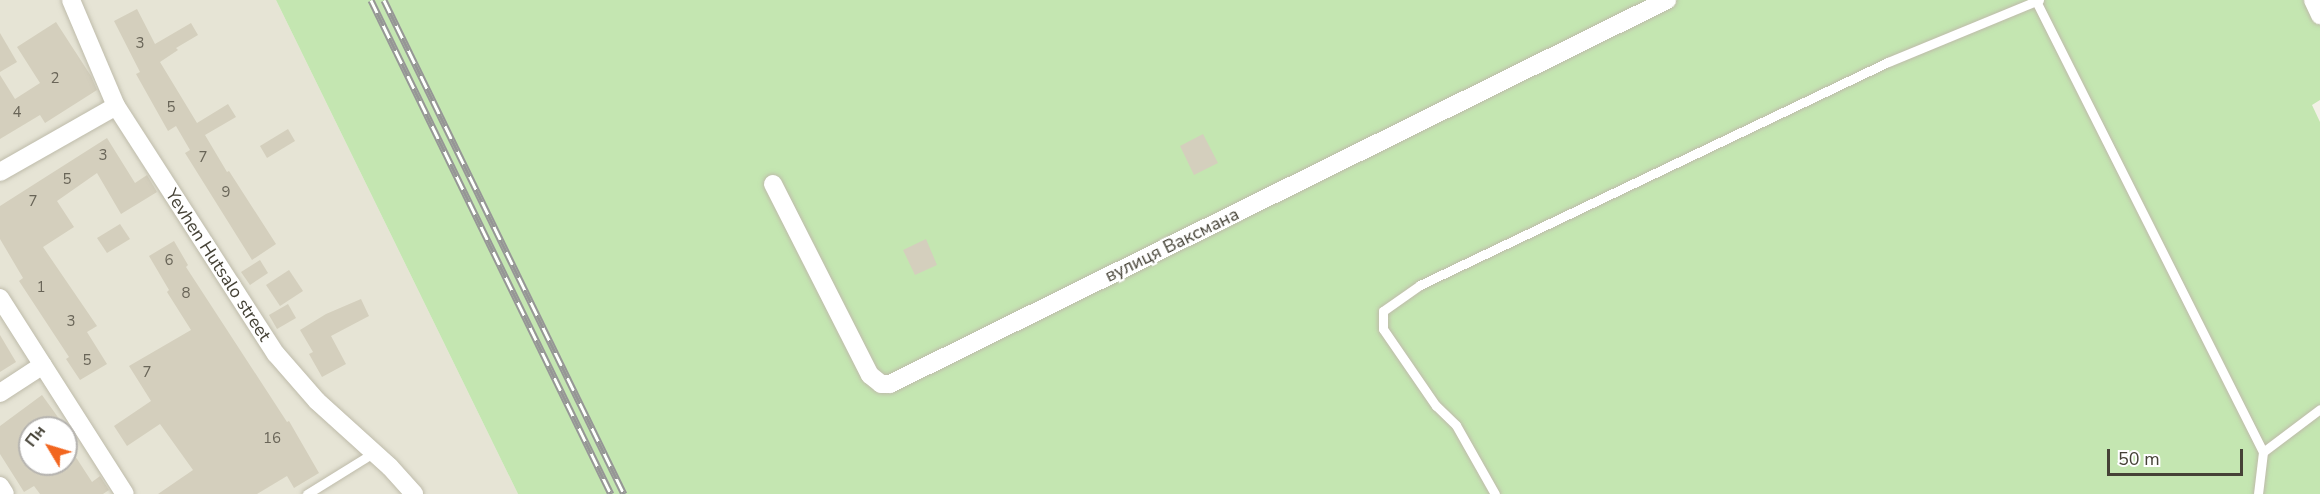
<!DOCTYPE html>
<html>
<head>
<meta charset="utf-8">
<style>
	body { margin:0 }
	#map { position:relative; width:2320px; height:494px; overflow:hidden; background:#f3f1e7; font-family:"Nunito Sans",sans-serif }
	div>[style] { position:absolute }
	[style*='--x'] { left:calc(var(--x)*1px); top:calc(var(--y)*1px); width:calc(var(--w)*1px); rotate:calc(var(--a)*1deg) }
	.residential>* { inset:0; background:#e6e4d5 }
	.green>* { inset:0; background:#c4e6b1 }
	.building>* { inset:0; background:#d4cfbd }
	.roads { filter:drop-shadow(0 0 2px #bebbaa) drop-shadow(0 0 2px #bebbaa) }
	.lane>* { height:9px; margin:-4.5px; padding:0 4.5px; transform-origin:4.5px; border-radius:4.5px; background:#fff }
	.street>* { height:18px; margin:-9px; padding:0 9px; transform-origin:9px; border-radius:9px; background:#fff }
	.rail>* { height:7px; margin-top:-3.5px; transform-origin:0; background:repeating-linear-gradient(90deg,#fff 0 14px,#969696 0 28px); box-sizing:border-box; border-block:2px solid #969696 }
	span { translate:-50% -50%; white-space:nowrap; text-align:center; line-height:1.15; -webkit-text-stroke:4.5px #fff; paint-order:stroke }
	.number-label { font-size:15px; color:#696558 }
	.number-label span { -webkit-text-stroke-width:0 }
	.street-label { font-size:18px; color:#454236 }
	.north { position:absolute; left:18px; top:416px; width:60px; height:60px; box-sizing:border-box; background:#fff; border:2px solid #b5b3af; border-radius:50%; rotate:308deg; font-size:16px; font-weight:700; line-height:24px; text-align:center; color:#454236 }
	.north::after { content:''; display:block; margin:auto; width:21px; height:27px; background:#f2661f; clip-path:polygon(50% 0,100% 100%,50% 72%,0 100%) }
	.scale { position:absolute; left:2107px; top:449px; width:136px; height:27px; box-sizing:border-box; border:3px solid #454236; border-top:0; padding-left:8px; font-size:18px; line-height:21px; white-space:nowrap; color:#454236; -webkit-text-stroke:4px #fff; paint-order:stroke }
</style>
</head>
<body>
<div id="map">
	<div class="residential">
		<i style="clip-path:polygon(evenodd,0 0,276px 0,518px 494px,0 494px,0 0,30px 428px,66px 428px,66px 464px,30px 464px,30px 428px)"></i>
	</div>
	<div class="green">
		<i style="clip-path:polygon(276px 0,2313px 0,2320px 15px,2320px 100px,2312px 105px,2320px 122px,2320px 494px,518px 494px)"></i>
	</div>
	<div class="building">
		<i style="clip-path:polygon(137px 9px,155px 44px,191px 23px,198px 35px,176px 48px,178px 50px,160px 62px,197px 123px,228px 104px,236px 117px,205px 135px,227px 172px,229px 171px,276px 244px,252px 260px,185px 153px,190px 150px,176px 126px,168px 131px,136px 74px,140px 72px,114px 21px)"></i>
		<i style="clip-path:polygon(56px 22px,91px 76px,97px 90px,45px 123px,40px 115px,0 139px,0 75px,15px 99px,40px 83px,17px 47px)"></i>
		<i style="clip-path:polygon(0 33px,17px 62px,0 72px)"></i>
		<i style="clip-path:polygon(288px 129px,295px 141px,267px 158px,260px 146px)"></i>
		<i style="clip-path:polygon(1203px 134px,1218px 163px,1194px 175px,1180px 146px)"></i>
		<i style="clip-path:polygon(107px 138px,135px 183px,147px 175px,157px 192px,121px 214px,97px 173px,57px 201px,74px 227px,43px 247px,97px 326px,87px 332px,107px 364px,80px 380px,66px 359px,69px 357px,19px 281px,23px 278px,0 239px,0 206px)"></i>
		<i style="clip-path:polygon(120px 224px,130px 239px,107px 253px,97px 238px)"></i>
		<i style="clip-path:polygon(926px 239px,937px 265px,915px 275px,903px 250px)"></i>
		<i style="clip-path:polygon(174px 241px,188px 265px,186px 267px,287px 422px,289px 421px,319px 473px,294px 488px,287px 476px,257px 494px,158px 494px,193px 470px,160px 424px,127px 446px,114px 426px,151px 401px,129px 366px,191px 330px,167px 292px,169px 290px,149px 256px)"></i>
		<i style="clip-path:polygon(260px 260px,268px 273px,250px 285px,241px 272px)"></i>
		<i style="clip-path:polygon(289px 270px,303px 291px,280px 306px,266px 285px)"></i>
		<i style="clip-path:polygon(361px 299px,369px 316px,331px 336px,346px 364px,322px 377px,309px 354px,313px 352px,300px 330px,326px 314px)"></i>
		<i style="clip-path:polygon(288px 304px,296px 318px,277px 329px,269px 315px)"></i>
		<i style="clip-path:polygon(0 335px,16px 362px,0 372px)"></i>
		<i style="clip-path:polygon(42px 395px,60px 420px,48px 428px,30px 428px,30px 464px,66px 464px,66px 442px,92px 482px,100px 476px,109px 490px,103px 494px,40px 494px,34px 486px,24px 492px,0 454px,0 426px)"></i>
	</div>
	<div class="roads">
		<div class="lane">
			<i style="--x:2039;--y:0;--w:3;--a:162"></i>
			<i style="--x:2036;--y:1;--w:505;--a:63.28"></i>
			<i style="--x:2263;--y:452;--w:71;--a:-37"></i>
			<i style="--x:307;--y:494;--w:78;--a:-31.8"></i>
			<i style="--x:1495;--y:494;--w:79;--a:-119.5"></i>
			<i style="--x:1456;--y:425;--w:28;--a:-136"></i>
			<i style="--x:1436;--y:406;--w:93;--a:-124.5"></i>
			<i style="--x:1383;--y:329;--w:18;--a:-90"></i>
			<i style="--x:1383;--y:311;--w:45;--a:-35.1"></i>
			<i style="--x:1420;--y:285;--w:518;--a:-25.48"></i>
			<i style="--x:1888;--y:62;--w:160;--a:-22.4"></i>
			<i style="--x:2258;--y:494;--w:42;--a:-83.2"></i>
		</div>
		<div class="street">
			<i style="--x:71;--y:0;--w:115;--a:67"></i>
			<i style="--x:116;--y:106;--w:295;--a:57.2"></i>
			<i style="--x:276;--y:354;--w:62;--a:48.9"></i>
			<i style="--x:317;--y:401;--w:98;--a:42.1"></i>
			<i style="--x:390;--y:467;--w:36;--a:48"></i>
			<i style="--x:2313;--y:0;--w:17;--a:65"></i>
			<i style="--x:0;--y:172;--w:133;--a:-29.6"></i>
			<i style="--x:773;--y:184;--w:214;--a:63.1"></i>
			<i style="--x:870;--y:375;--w:14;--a:39"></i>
			<i style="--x:881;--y:384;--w:9;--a:0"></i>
			<i style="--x:890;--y:384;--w:867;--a:-26.3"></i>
			<i style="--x:0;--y:298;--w:232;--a:57.5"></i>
			<i style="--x:0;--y:393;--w:51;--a:-33.1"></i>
			<i style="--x:0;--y:486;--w:9;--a:58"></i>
		</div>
	</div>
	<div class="rail">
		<i style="--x:371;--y:0;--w:549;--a:64.09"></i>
		<i style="--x:384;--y:0;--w:549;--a:64.09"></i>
	</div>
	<div class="number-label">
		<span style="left:140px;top:44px">3</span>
		<span style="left:55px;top:79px">2</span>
		<span style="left:171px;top:108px">5</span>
		<span style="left:17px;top:113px">4</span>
		<span style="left:103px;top:156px">3</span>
		<span style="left:203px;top:158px">7</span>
		<span style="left:67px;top:180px">5</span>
		<span style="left:226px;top:193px">9</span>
		<span style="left:33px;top:202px">7</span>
		<span style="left:169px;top:261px">6</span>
		<span style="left:41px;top:288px">1</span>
		<span style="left:186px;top:294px">8</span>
		<span style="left:71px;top:322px">3</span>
		<span style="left:87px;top:361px">5</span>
		<span style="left:147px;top:373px">7</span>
		<span style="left:272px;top:439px">16</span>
	</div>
	<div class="street-label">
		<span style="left:1172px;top:245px;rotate:-26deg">вулиця Ваксмана</span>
		<span style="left:218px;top:265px;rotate:57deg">Yevhen Hutsalo street</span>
	</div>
	<div class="north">Пн</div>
	<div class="scale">50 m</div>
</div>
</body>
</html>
